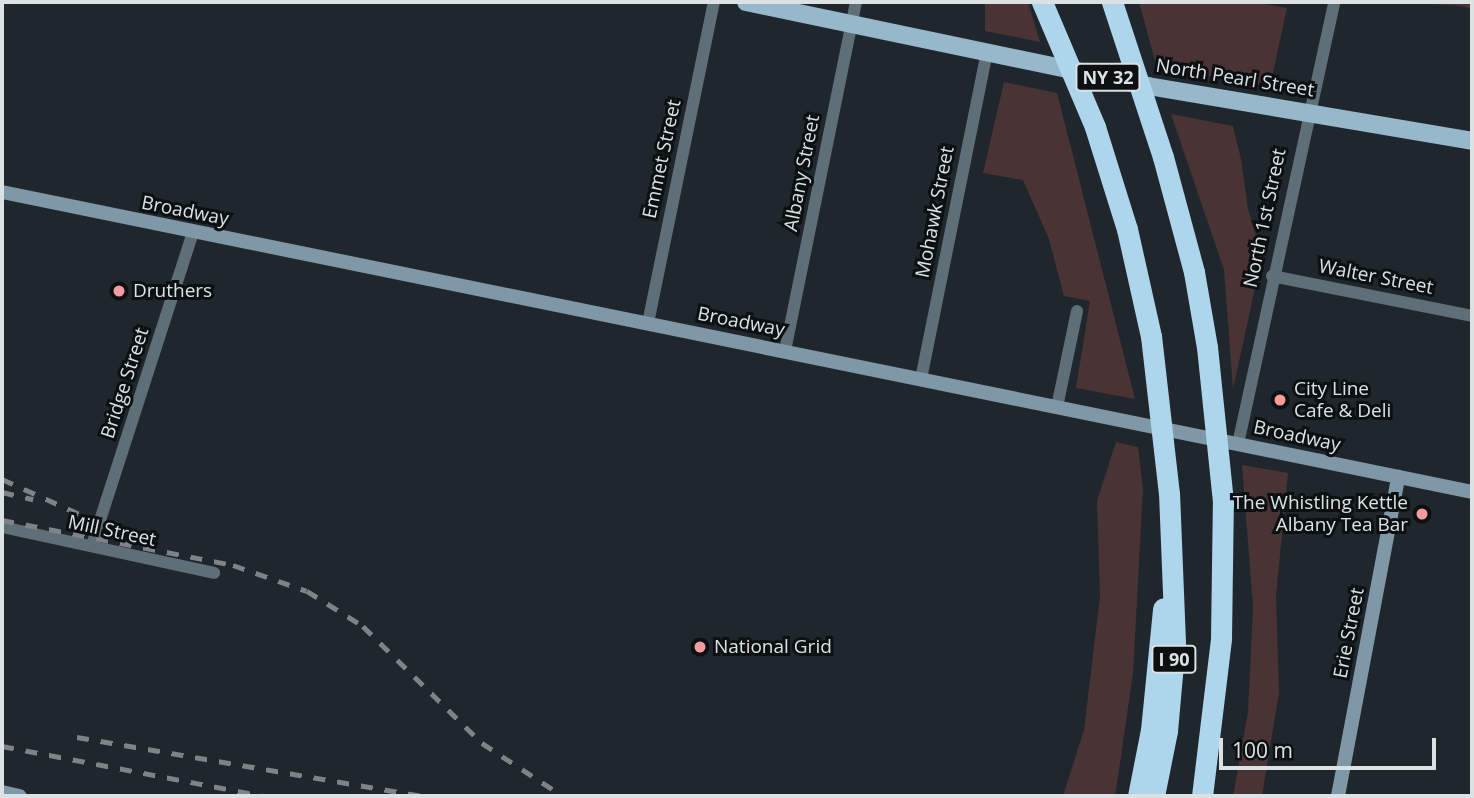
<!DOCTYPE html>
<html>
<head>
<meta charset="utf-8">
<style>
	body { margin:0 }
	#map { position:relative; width:1474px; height:798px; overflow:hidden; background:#20272c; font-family:"Open Sans",sans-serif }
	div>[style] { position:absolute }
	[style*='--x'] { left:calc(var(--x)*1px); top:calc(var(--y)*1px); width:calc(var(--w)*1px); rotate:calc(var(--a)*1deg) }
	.green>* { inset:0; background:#493334 }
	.street>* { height:12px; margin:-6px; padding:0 6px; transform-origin:6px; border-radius:6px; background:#5f6f78 }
	.secondary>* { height:14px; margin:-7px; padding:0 7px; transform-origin:7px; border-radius:7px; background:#7f98a7 }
	.primary>* { height:18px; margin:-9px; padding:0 9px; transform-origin:9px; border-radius:9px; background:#97b8cb }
	.highway>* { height:21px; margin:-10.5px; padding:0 10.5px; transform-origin:10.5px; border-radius:10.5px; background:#add5ec }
	.rail>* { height:4.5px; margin-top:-2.25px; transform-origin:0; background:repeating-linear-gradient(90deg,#7d8387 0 12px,transparent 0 24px) }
	.highway-bridge>* { height:21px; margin:-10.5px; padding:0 10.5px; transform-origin:10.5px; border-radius:10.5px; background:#add5ec }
	.dots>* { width:19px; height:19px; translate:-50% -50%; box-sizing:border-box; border:4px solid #0c1012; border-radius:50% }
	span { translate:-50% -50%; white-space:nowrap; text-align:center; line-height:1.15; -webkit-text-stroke:6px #0c1012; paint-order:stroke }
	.shield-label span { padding:2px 5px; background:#0c1012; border:2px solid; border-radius:5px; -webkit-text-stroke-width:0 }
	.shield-label { font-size:18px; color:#dce1e4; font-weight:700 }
	.street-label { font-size:19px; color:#dce1e4 }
	.poi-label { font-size:19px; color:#dce1e4 }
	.left { translate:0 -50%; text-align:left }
	.right { translate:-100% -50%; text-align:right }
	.frame { position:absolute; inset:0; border:4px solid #dce1e4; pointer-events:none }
	.scale { position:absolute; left:1219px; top:738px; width:217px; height:32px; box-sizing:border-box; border:4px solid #dce1e4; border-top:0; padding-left:9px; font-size:21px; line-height:24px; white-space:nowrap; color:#dce1e4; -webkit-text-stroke:5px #0c1012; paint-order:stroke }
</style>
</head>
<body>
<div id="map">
	<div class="green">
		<i style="clip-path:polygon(985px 2px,1028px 2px,1040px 42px,985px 31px)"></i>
		<i style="clip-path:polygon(1139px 2px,1253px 2px,1287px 8px,1270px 86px,1157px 68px)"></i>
		<i style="clip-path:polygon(1402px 2px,1472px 2px,1472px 9px,1461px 6px)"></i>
		<i style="clip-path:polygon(1004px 82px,1057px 93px,1135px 399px,1076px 388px,1090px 301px,1064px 296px,1049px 239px,1023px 180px,983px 173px)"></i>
		<i style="clip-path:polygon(1171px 114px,1233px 126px,1241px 159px,1248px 209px,1262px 256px,1233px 389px,1224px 270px)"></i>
		<i style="clip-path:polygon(1116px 442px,1138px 447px,1143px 489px,1133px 673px,1118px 777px,1115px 796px,1063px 796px,1084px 730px,1100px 596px,1097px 501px)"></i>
		<i style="clip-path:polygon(1242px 465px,1288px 473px,1276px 596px,1279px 693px,1262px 796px,1233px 796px,1248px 712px,1253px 607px)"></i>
	</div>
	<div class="street">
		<i style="--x:1272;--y:276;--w:204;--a:11.3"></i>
		<i style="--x:648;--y:323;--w:328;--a:-78.4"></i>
		<i style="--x:785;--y:351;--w:356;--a:-78.5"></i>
		<i style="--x:921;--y:379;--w:334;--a:-78.6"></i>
		<i style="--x:1057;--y:407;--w:98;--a:-78.2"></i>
		<i style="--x:1238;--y:444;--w:452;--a:-77.7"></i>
		<i style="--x:2;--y:527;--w:217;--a:12.2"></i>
		<i style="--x:92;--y:545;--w:329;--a:-72.1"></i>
	</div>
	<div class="secondary">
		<i style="--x:2;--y:192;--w:1500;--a:11.53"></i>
		<i style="--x:2;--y:792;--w:18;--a:13"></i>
		<i style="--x:1338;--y:796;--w:325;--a:-79.3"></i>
	</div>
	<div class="primary">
		<i style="--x:746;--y:2;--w:411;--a:11.8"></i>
		<i style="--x:1148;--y:86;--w:329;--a:9.6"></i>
	</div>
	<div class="highway">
		<i style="--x:1095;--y:127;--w:107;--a:72.6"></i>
		<i style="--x:1127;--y:229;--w:110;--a:77.4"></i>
		<i style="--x:1163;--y:157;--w:119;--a:74.9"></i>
		<i style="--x:1194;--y:272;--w:76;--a:80.2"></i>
		<i style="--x:1138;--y:796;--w:67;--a:-78.9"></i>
		<i style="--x:1151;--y:730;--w:122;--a:-84.3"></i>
		<i style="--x:1154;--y:796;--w:66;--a:-78.7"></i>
		<i style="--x:1167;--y:731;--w:89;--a:-84.9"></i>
		<i style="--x:1175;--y:642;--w:149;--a:-92.3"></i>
		<i style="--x:1202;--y:796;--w:159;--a:-83.1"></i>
		<i style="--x:1221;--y:638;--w:135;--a:-89.2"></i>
	</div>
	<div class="rail">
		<i style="--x:2;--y:479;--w:150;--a:24.3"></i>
		<i style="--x:2;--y:492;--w:32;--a:13"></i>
		<i style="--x:2;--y:520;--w:235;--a:11"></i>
		<i style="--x:233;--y:565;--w:78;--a:19.4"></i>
		<i style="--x:307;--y:591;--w:66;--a:32"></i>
		<i style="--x:363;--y:626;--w:167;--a:44.5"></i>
		<i style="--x:482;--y:743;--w:97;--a:33.2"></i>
		<i style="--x:77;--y:737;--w:349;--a:9.7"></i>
		<i style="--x:2;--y:746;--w:266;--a:10.8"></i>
	</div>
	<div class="highway-bridge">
		<i style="--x:1042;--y:2;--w:136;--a:67"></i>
		<i style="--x:1112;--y:2;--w:163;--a:71.8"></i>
		<i style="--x:1151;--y:336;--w:158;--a:83.5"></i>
		<i style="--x:1207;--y:347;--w:157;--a:84.1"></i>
	</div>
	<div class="dots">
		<i style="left:119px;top:291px;background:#f49b9f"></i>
		<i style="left:1280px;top:400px;background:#f49b9f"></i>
		<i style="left:1422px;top:514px;background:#f49b9f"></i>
		<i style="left:700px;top:647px;background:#f49b9f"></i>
	</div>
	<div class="shield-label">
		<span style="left:1108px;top:77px">NY 32</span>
		<span style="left:1174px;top:659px">I 90</span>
	</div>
	<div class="street-label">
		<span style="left:1235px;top:78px;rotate:9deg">North Pearl Street</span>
		<span style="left:662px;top:159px;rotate:-78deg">Emmet Street</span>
		<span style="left:802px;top:173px;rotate:-79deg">Albany Street</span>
		<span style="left:185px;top:211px;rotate:11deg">Broadway</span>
		<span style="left:935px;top:212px;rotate:-79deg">Mohawk Street</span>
		<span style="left:1265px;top:218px;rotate:-78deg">North 1st Street</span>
		<span style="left:1376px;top:277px;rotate:11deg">Walter Street</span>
		<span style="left:741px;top:322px;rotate:11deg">Broadway</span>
		<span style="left:125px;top:383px;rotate:-72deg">Bridge Street</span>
		<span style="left:1297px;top:436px;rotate:12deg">Broadway</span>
		<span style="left:112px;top:531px;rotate:12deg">Mill Street</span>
		<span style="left:1349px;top:633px;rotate:-79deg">Erie Street</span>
	</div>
	<div class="poi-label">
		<span class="left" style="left:133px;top:291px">Druthers</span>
		<span class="left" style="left:1294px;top:400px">City Line<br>Cafe &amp; Deli</span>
		<span class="right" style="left:1408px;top:514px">The Whistling Kettle<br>Albany Tea Bar</span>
		<span class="left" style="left:714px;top:647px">National Grid</span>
	</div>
	<div class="frame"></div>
	<div class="scale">100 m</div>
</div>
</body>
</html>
